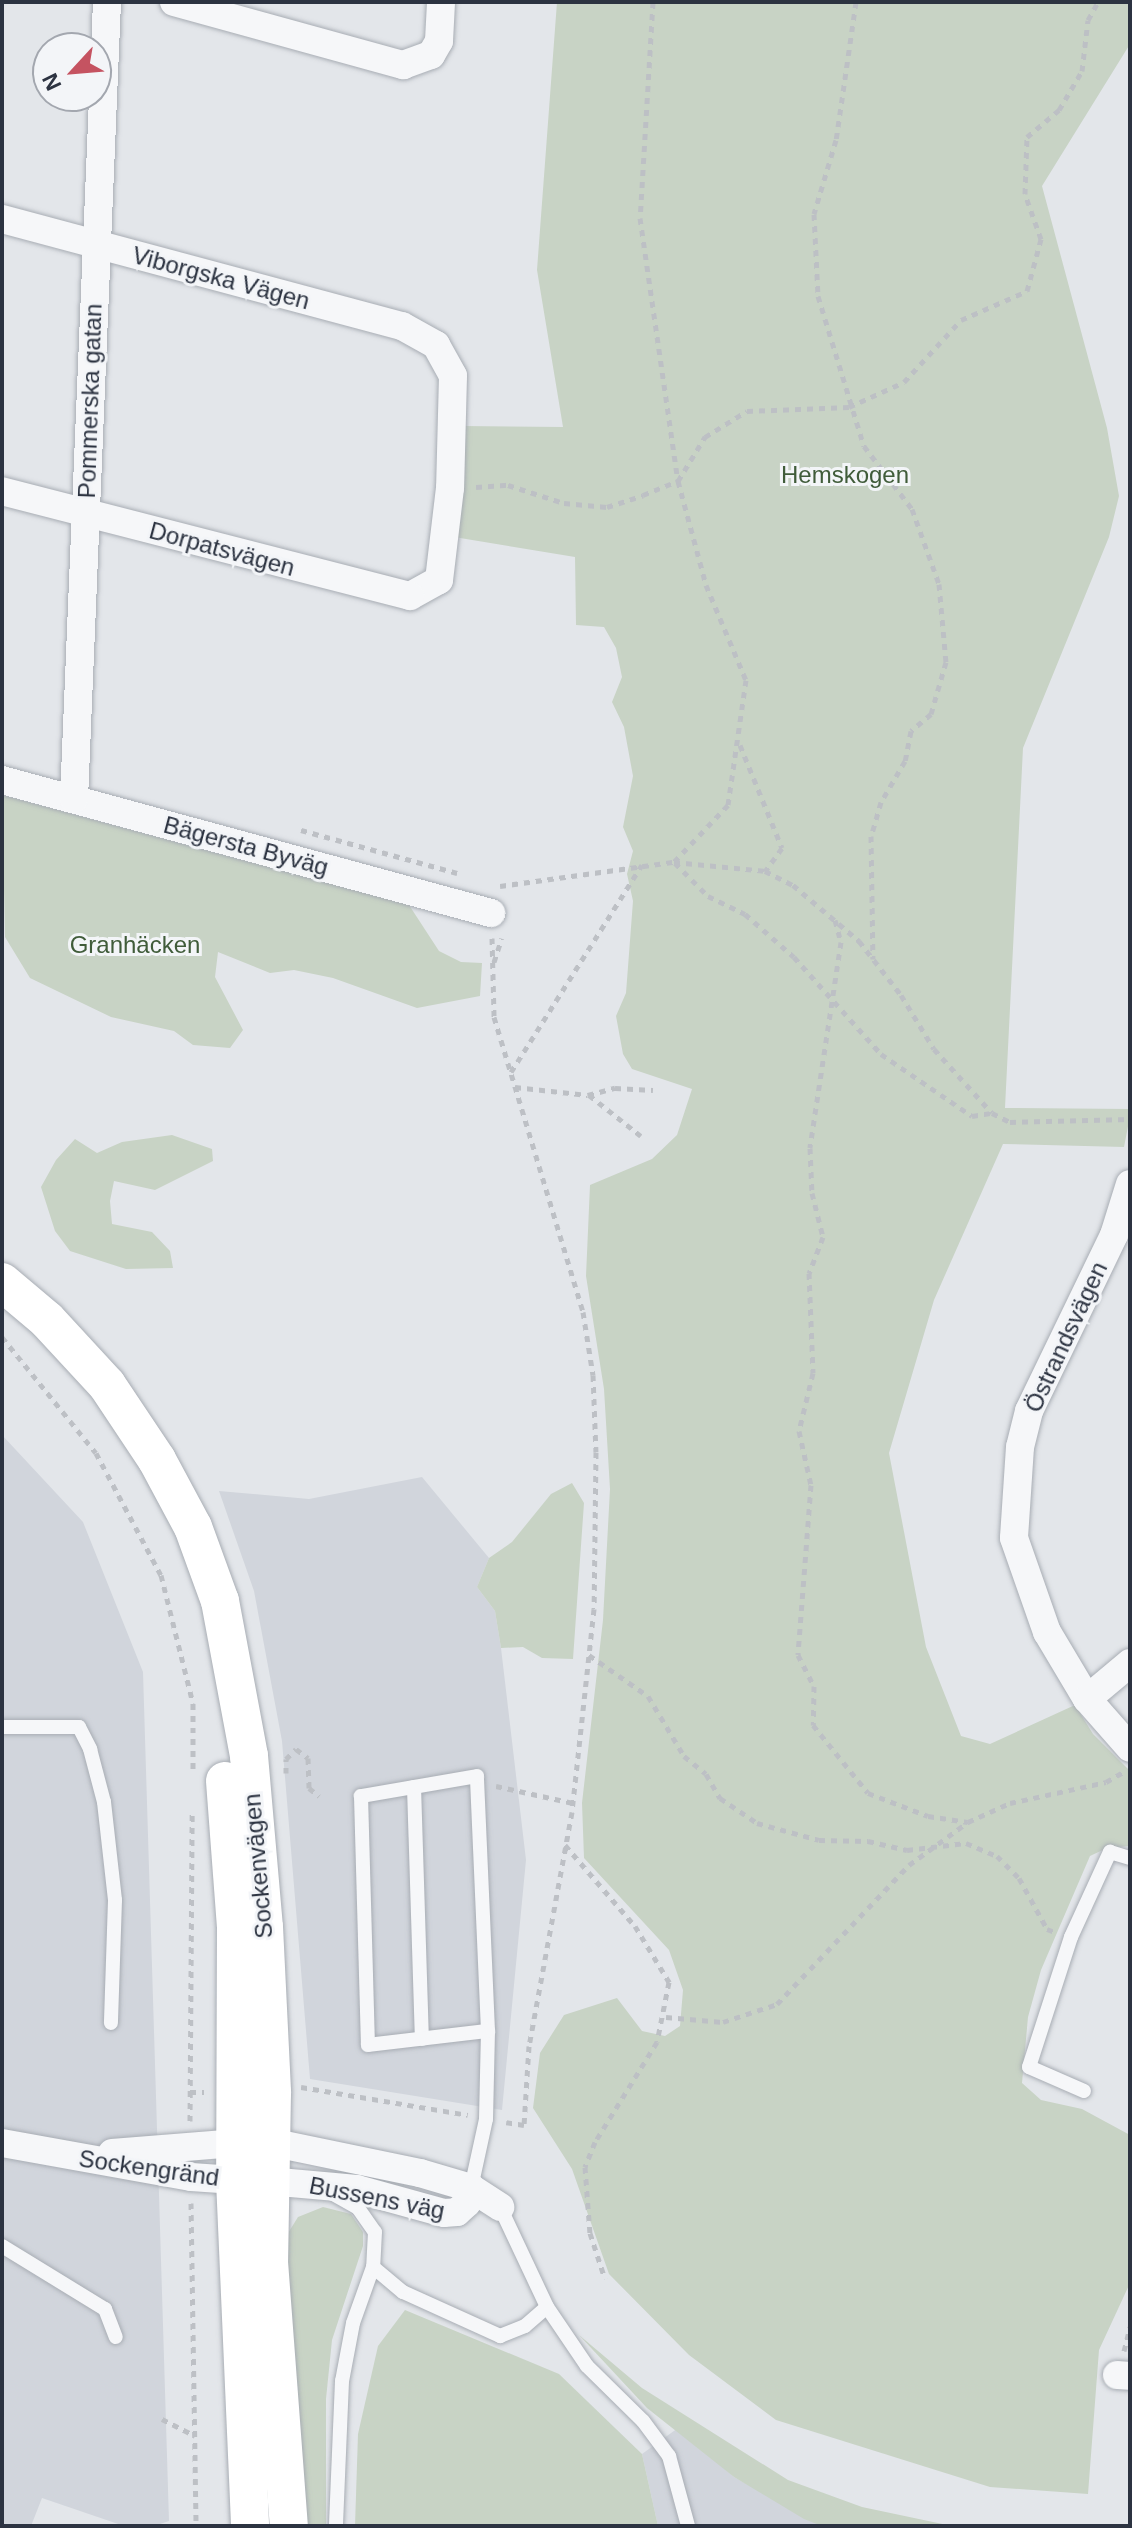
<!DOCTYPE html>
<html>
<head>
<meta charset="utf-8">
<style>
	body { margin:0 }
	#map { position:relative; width:1132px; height:2528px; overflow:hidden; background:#e3e6ea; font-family:Helvetica,sans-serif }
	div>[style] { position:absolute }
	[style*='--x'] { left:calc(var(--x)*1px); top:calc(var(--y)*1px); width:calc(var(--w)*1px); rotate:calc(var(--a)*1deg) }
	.built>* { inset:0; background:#d1d5dc }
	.green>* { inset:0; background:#c8d3c5 }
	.path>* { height:5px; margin-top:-2.5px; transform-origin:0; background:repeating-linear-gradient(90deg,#bdc0c5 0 6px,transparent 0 12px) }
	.roads { filter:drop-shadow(0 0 2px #a8adb4) drop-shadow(0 0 2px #a8adb4) }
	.service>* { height:14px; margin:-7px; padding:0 7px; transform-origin:7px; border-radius:7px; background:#f6f7f9 }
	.minor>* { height:28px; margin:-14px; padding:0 14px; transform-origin:14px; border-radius:14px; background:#f6f7f9 }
	.secondary>* { height:38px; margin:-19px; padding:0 19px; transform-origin:19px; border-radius:19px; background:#fff }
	span { translate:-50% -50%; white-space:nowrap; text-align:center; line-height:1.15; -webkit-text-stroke:6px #f3f5f8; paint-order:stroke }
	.street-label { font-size:24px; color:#2c3341 }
	.park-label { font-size:24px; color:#405c3a }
	.frame { position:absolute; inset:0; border:4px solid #2c3341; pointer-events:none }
	.north { position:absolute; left:32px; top:32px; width:80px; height:80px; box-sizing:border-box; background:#f3f5f8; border:2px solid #a3a7af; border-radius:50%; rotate:244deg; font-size:22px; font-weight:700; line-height:32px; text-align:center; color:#2c3341 }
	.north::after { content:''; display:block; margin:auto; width:28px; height:36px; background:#c55361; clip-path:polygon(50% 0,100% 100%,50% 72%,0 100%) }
</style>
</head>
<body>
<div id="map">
	<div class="built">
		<i style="clip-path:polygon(2px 1435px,83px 1522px,143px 1672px,169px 2521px,154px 2526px,124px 2526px,42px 2498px,31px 2526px,2px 2526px)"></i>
		<i style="clip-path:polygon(422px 1477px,489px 1558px,477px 1587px,495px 1611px,501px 1648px,526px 1860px,502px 2110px,310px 2079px,282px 1741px,254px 1591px,219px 1491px,309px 1499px)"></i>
		<i style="clip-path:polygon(678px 2428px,734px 2477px,822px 2526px,658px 2526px,642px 2454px)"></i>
	</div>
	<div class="green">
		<i style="clip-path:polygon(557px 2px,1130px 2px,1130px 44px,1042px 186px,1107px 428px,1119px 496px,1109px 537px,1023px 748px,1005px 1108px,1130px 1109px,1130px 1116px,1124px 1147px,1003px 1144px,934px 1300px,889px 1453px,926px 1647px,961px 1736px,990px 1744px,1075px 1705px,1093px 1734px,1130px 1771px,1130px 1846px,1107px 1848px,1090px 1856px,1041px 1970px,1028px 2017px,1022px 2083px,1041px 2100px,1082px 2109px,1130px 2135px,1130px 2283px,1099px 2350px,1088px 2494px,990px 2487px,776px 2420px,689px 2355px,609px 2274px,572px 2169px,533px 2108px,540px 2053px,564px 2015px,617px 1998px,642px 2031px,665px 2036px,680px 2026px,683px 1990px,669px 1950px,584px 1858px,582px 1803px,603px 1620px,610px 1489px,604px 1389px,586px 1276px,590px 1185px,652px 1159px,677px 1135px,692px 1089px,632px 1069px,623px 1054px,616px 1016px,626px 993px,633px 901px,627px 874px,633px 851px,623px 827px,633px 776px,624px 727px,612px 702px,622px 677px,616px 648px,604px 627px,576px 625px,575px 557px,454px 537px,462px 426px,563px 427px,537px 270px)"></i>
		<i style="clip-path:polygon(2px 795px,409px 905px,439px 951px,461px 962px,482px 963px,480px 996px,417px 1008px,333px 978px,294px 970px,270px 973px,218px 952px,215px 977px,243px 1030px,230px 1048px,193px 1045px,174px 1031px,111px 1017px,30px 978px,5px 937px)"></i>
		<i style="clip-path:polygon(172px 1135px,212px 1149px,213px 1161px,155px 1190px,114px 1181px,110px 1201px,112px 1224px,152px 1232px,170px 1251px,173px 1268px,126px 1269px,70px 1251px,55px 1231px,41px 1187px,56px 1160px,75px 1139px,97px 1153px,122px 1142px)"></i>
		<i style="clip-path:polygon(572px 1483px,584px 1503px,573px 1659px,542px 1658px,523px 1647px,501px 1648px,495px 1611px,477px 1587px,489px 1558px,512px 1542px,551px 1494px)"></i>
		<i style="clip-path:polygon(323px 2207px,351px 2214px,363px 2232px,363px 2246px,332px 2340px,326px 2399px,326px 2526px,304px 2526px,285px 2238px,298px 2217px)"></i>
		<i style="clip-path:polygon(405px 2310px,559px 2374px,642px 2454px,658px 2526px,355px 2526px,358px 2434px,378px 2346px)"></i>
		<i style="clip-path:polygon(579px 2335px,642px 2388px,788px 2480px,862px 2507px,952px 2526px,822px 2526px,804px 2519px,734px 2477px,647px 2408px)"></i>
	</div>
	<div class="path">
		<i style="--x:653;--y:2;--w:216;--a:93.4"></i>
		<i style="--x:640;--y:218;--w:266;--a:81.8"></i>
		<i style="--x:678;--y:481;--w:108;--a:74.9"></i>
		<i style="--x:706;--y:585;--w:103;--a:67.2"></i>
		<i style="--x:746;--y:680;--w:126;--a:98.2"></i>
		<i style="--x:728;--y:805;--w:79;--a:133.5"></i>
		<i style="--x:856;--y:2;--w:139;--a:98.2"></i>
		<i style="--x:836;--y:140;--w:77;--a:106.6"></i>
		<i style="--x:814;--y:214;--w:82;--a:87.2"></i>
		<i style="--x:818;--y:296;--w:157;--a:73"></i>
		<i style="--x:864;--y:446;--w:79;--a:52.7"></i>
		<i style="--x:912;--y:509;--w:80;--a:70.2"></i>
		<i style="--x:939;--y:584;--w:78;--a:84.9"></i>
		<i style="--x:946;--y:662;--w:54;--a:106.1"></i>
		<i style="--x:931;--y:714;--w:26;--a:140"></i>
		<i style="--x:911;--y:731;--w:31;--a:101"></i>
		<i style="--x:905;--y:761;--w:48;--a:120.3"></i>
		<i style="--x:881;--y:802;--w:35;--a:106"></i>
		<i style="--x:871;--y:836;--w:123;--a:89.1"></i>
		<i style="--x:476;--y:487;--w:32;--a:-4"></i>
		<i style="--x:508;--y:485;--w:59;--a:17.8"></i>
		<i style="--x:564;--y:503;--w:43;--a:5.3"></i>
		<i style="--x:607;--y:507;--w:38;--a:-18"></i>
		<i style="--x:643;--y:495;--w:38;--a:-22"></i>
		<i style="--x:678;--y:481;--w:52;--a:-58.5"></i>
		<i style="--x:705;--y:437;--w:49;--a:-31.8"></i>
		<i style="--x:747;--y:411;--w:102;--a:-2.2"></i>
		<i style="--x:849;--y:407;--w:60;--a:-24.4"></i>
		<i style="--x:904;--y:382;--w:84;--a:-47.4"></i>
		<i style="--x:961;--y:320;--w:72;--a:-23.7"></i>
		<i style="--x:1027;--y:291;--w:54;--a:-74.9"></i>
		<i style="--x:1041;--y:239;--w:48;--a:-109.6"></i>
		<i style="--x:1025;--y:194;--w:57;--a:-88"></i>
		<i style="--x:1027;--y:137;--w:42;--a:-40.2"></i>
		<i style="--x:1059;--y:110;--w:45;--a:-59.5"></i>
		<i style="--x:1082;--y:71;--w:51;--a:-83.3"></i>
		<i style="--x:1088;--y:20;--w:21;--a:-61"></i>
		<i style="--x:740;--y:745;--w:111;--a:67.8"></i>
		<i style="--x:782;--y:848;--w:29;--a:126"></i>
		<i style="--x:301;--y:830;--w:162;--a:15.4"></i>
		<i style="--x:675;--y:863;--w:47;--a:45"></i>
		<i style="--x:708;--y:896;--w:41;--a:25.9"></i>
		<i style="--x:745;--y:914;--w:65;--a:41.3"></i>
		<i style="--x:794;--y:957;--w:130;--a:48.1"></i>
		<i style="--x:881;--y:1054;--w:110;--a:34.3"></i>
		<i style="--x:972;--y:1116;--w:20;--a:-9"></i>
		<i style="--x:500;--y:886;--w:176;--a:-7.9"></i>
		<i style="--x:674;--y:862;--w:91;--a:5.6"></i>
		<i style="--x:765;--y:871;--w:31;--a:27"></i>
		<i style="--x:793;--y:885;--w:87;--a:40.3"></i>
		<i style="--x:859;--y:941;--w:68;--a:52.1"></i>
		<i style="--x:901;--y:995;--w:63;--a:58.6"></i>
		<i style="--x:934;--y:1049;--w:86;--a:47.8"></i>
		<i style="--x:992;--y:1113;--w:20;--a:27"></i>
		<i style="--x:1010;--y:1122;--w:120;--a:-1.4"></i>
		<i style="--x:835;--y:920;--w:23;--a:75"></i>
		<i style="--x:841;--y:942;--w:208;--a:98.6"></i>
		<i style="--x:810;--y:1148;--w:45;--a:87.5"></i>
		<i style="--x:812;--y:1193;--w:45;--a:76"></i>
		<i style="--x:823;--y:1237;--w:39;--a:111"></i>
		<i style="--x:809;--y:1273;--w:100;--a:87.7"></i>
		<i style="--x:813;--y:1373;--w:60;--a:103.6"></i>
		<i style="--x:799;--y:1431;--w:55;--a:77.5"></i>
		<i style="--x:811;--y:1485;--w:170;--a:94.4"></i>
		<i style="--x:798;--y:1655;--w:35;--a:63"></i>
		<i style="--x:814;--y:1686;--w:39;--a:91"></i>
		<i style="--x:813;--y:1725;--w:87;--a:51"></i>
		<i style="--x:868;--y:1793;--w:64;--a:21"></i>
		<i style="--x:928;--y:1816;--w:40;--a:8.5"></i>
		<i style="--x:492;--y:938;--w:79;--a:88.5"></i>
		<i style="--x:494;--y:1017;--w:308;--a:73.2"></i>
		<i style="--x:583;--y:1312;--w:64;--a:81"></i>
		<i style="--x:593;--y:1375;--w:77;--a:87.8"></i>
		<i style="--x:596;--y:1452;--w:157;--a:90.7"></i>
		<i style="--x:594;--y:1609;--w:204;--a:96.2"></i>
		<i style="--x:572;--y:1812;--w:238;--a:100.4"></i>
		<i style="--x:529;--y:2046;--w:79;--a:93.6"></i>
		<i style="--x:524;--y:2125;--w:18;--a:-171"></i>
		<i style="--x:494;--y:962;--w:25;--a:-72"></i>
		<i style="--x:511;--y:1072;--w:245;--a:-57.7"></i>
		<i style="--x:515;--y:1087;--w:73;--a:6.3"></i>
		<i style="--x:588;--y:1095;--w:28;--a:-15"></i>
		<i style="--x:615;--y:1088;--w:38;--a:3"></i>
		<i style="--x:589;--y:1095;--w:66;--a:38.3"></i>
		<i style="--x:2;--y:1337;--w:149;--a:51"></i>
		<i style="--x:96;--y:1453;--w:138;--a:62"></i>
		<i style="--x:161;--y:1575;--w:132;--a:76"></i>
		<i style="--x:193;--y:1703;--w:70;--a:90"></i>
		<i style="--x:589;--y:1655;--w:72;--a:34.8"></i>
		<i style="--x:648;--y:1696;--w:70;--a:59"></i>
		<i style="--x:684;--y:1756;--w:28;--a:39"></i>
		<i style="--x:706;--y:1774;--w:28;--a:60"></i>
		<i style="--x:720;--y:1798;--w:45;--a:34"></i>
		<i style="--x:757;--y:1823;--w:64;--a:15.3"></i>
		<i style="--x:819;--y:1840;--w:49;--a:1.2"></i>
		<i style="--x:868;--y:1841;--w:40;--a:13"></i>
		<i style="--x:907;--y:1850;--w:59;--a:-6.8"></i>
		<i style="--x:966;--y:1843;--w:34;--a:23"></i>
		<i style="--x:997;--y:1856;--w:31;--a:45"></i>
		<i style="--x:1019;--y:1878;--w:58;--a:61.2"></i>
		<i style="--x:1047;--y:1929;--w:9;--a:21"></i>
		<i style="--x:286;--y:1773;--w:14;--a:-90"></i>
		<i style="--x:286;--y:1759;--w:14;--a:-45"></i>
		<i style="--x:296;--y:1749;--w:15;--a:37"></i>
		<i style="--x:308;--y:1758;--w:30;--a:88"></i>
		<i style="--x:309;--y:1788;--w:13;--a:39"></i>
		<i style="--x:496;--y:1786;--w:79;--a:12.4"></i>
		<i style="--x:565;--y:1845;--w:107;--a:49.2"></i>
		<i style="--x:635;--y:1926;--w:66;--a:58.7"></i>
		<i style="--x:669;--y:1982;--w:61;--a:101.3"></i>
		<i style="--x:657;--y:2042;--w:118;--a:121.8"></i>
		<i style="--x:595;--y:2142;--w:27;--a:112"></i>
		<i style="--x:585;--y:2167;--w:66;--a:85.7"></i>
		<i style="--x:590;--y:2233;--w:48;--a:71.9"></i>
		<i style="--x:666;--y:2017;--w:57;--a:5"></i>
		<i style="--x:723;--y:2022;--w:57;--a:-18.4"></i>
		<i style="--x:777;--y:2004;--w:192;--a:-46.5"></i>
		<i style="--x:909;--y:1865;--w:73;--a:-36.1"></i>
		<i style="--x:968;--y:1822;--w:46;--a:-24.3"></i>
		<i style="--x:1010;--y:1803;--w:98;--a:-12.3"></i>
		<i style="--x:1106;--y:1782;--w:20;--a:-30"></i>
		<i style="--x:301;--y:2087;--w:169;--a:9.5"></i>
		<i style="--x:190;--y:2092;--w:14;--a:0"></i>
		<i style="--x:190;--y:2121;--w:310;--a:-89.6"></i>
		<i style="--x:191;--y:2203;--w:323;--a:89.1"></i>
		<i style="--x:1124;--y:2351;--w:25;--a:-76"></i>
		<i style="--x:162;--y:2419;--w:37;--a:27"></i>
	</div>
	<div class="roads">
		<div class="service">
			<i style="--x:2;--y:1727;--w:77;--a:0"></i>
			<i style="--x:79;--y:1727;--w:25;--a:63"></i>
			<i style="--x:90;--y:1749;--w:55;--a:75.2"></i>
			<i style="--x:104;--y:1802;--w:99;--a:83.6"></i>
			<i style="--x:115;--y:1900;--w:123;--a:91.9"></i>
			<i style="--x:414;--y:1787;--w:252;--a:88.2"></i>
			<i style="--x:1084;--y:2091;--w:60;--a:-156.4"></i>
			<i style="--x:1029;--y:2067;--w:137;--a:-72.1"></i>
			<i style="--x:1071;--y:1937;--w:94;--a:-65.4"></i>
			<i style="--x:1110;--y:1852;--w:21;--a:17"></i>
			<i style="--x:471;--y:2188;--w:71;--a:-77.7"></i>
			<i style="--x:486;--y:2119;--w:88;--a:-88.7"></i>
			<i style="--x:488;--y:2031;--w:255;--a:-92.5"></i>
			<i style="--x:477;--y:1776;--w:118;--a:170.2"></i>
			<i style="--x:361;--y:1796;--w:249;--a:88.4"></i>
			<i style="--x:368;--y:2045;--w:121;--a:-6.7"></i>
			<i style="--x:333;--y:2194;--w:29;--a:29"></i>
			<i style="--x:358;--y:2208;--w:29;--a:55"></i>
			<i style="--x:375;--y:2232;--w:35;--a:93"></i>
			<i style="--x:373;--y:2267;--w:59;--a:109.7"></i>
			<i style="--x:353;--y:2323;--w:59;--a:100.7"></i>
			<i style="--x:342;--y:2381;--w:145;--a:92.4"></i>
			<i style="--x:500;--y:2207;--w:110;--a:64.8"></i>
			<i style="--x:547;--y:2307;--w:71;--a:55.9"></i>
			<i style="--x:587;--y:2366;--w:78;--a:44.5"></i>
			<i style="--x:643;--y:2421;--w:44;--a:53.4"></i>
			<i style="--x:669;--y:2456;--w:73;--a:74.8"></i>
			<i style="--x:2;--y:2246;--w:121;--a:31.5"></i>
			<i style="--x:105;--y:2309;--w:30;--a:69"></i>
			<i style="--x:373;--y:2267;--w:39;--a:40"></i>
			<i style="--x:403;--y:2292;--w:107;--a:24.4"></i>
			<i style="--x:500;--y:2336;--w:27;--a:-22"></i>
			<i style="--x:525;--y:2326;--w:29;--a:-41"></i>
		</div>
		<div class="minor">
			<i style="--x:174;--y:2;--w:238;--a:15.4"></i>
			<i style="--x:403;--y:65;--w:30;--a:-20"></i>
			<i style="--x:431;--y:55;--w:16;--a:-60"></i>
			<i style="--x:439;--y:41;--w:39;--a:-87"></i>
			<i style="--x:2;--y:219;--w:414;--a:15"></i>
			<i style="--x:402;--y:326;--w:39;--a:29"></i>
			<i style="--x:436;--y:345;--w:35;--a:61"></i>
			<i style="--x:453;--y:376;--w:112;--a:91.5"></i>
			<i style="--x:450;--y:488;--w:93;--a:96.8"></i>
			<i style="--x:439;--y:580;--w:33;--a:151"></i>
			<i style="--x:410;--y:596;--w:421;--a:-165.6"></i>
			<i style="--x:2;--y:780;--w:507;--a:15.22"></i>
			<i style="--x:74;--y:799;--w:798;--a:-87.63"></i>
			<i style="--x:1130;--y:1184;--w:53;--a:107.4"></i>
			<i style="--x:1114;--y:1235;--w:195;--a:115.8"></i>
			<i style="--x:1029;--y:1411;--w:37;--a:104"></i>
			<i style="--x:1020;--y:1447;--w:91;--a:93.8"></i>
			<i style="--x:1014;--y:1538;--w:100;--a:70.7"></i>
			<i style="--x:1047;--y:1632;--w:78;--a:59.2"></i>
			<i style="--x:1087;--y:1699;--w:65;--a:48.7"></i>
			<i style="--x:1087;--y:1699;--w:56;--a:-39.9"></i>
			<i style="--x:270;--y:2142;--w:153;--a:11.7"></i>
			<i style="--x:420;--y:2173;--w:53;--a:16.4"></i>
			<i style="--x:471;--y:2188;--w:35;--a:33"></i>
			<i style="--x:2;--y:2143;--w:192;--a:10.2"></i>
			<i style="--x:191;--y:2177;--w:44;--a:3.9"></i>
			<i style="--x:112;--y:2153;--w:123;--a:-4.6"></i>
			<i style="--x:268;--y:2181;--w:89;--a:5.1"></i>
			<i style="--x:357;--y:2189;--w:90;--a:15.4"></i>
			<i style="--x:444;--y:2213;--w:13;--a:-4"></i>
			<i style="--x:457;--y:2212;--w:13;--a:-42"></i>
			<i style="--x:467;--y:2203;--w:16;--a:-75"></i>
			<i style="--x:1117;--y:2375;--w:13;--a:4"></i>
		</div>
		<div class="secondary">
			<i style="--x:2;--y:1282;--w:59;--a:40.2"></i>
			<i style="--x:47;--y:1320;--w:88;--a:47.3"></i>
			<i style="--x:107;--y:1385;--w:90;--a:56.3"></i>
			<i style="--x:157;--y:1460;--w:76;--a:61.8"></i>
			<i style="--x:193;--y:1527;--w:79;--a:70"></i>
			<i style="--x:220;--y:1601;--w:158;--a:79.4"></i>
			<i style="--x:249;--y:1756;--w:172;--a:85"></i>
			<i style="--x:264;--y:1927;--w:166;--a:87.2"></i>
			<i style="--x:272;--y:2093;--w:169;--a:91"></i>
			<i style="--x:269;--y:2262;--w:265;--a:85.7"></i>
			<i style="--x:225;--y:1781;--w:145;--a:85.7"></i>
			<i style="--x:236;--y:1926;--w:254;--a:90.2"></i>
			<i style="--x:235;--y:2180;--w:346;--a:87.5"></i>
		</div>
	</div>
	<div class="street-label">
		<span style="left:221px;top:278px;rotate:15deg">Viborgska Vägen</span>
		<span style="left:90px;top:401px;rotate:-88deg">Pommerska gatan</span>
		<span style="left:222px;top:549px;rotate:15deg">Dorpatsvägen</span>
		<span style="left:246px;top:846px;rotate:15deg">Bägersta Byväg</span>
		<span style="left:1066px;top:1337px;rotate:-65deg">Östrandsvägen</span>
		<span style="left:258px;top:1866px;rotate:-95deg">Sockenvägen</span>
		<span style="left:149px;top:2168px;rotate:8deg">Sockengränd</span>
		<span style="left:377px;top:2198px;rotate:11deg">Bussens väg</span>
	</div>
	<div class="park-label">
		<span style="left:845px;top:475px">Hemskogen</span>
		<span style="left:135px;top:945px">Granhäcken</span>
	</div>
	<div class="frame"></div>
	<div class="north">N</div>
</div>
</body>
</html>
